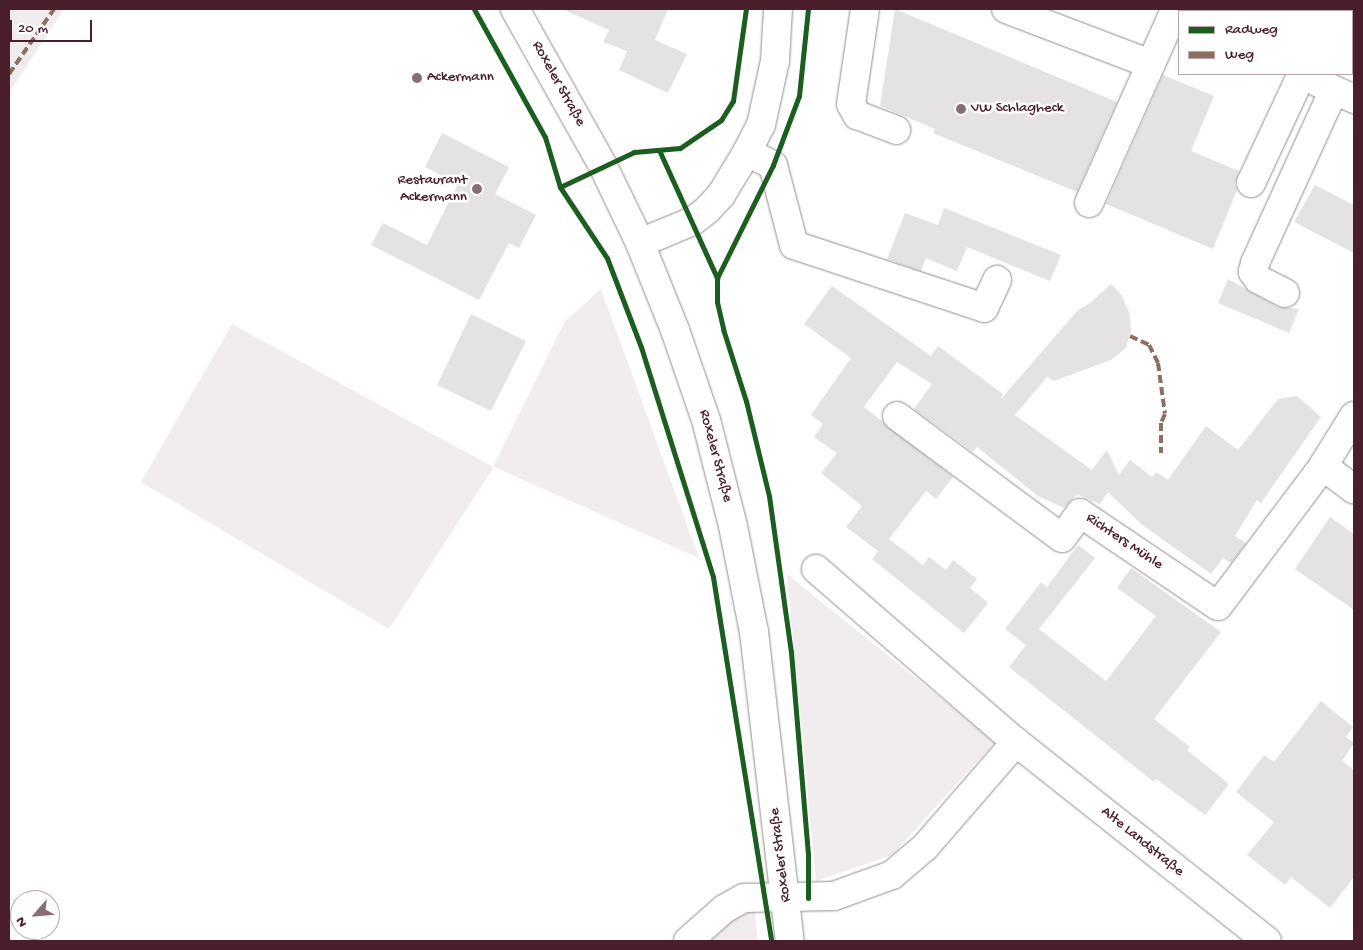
<!DOCTYPE html>
<html>
<head>
<meta charset="utf-8">
<style>
	body { margin:0 }
	#map { position:relative; width:1363px; height:950px; overflow:hidden; background:#fff; font-family:"Gochi Hand",sans-serif }
	div>[style] { position:absolute }
	[style*='--x'] { left:calc(var(--x)*1px); top:calc(var(--y)*1px); width:calc(var(--w)*1px); rotate:calc(var(--a)*1deg) }
	.green>* { inset:0; background:#f1edee }
	.building>* { inset:0; background:#e4e2e3 }
	.roads { filter:drop-shadow(0 0 1px #948c8e) drop-shadow(0 0 1px #948c8e) }
	.minor>* { height:28px; margin:-14px; padding:0 14px; transform-origin:14px; border-radius:14px; background:#fff }
	.major>* { height:28px; margin:-14px; padding:0 14px; transform-origin:14px; border-radius:14px; background:#fff }
	.quiet>* { height:4px; margin-top:-2px; transform-origin:0; background:repeating-linear-gradient(90deg,#8d6e63 0 8px,transparent 0 12px) }
	.cycleway>* { height:5px; margin:-2.5px; padding:0 2.5px; transform-origin:2.5px; border-radius:2.5px; background:#1b5e20 }
	.dots>* { width:14px; height:14px; translate:-50% -50%; box-sizing:border-box; border:2px solid #fff; border-radius:50% }
	span { translate:-50% -50%; white-space:nowrap; text-align:center; line-height:1.15; -webkit-text-stroke:5px #fff; paint-order:stroke }
	.poi-label { font-size:15px; color:#4a1f2b }
	.left { translate:0 -50%; text-align:left }
	.right { translate:-100% -50%; text-align:right }
	.street-label { font-size:15px; color:#4a1f2b }
	.frame { position:absolute; inset:0; border:10px solid #4a1f2b; pointer-events:none }
	.legend { position:absolute; left:1178px; top:10px; width:175px; height:65px; box-sizing:border-box; background:#fff; border:1px solid #b7a5aa; margin:0; padding:6px 9px; list-style:none; font-size:15px; color:#4a1f2b }
	.legend li { display:flex; align-items:center; gap:10px; height:25px }
	.legend b { width:25px; border:1px solid #b7a5aa }
	.north { position:absolute; left:10px; top:890px; width:50px; height:50px; box-sizing:border-box; background:#fff; border:1px solid #b7a5aa; border-radius:50%; rotate:243deg; font-size:14px; font-weight:700; line-height:20px; text-align:center; color:#4a1f2b }
	.north::after { content:''; display:block; margin:auto; width:18px; height:22px; background:#896d75; clip-path:polygon(50% 0,100% 100%,50% 72%,0 100%) }
	.scale { position:absolute; left:10px; top:20px; width:82px; height:22px; box-sizing:border-box; border:2px solid #4a1f2b; border-top:0; padding-left:6px; font-size:15px; line-height:18px; white-space:nowrap; color:#4a1f2b; -webkit-text-stroke:4px #fff; paint-order:stroke }
</style>
</head>
<body>
<div id="map">
	<div class="green">
		<i style="clip-path:polygon(9px 9px,64px 9px,9px 93px)"></i>
		<i style="clip-path:polygon(601px 289px,699px 558px,494px 467px,389px 629px,141px 482px,232px 324px,493px 467px,565px 321px)"></i>
		<i style="clip-path:polygon(787px 574px,995px 742px,892px 855px,816px 881px)"></i>
		<i style="clip-path:polygon(753px 897px,758px 941px,705px 941px)"></i>
	</div>
	<div class="building">
		<i style="clip-path:polygon(562px 9px,668px 9px,655px 40px,687px 54px,668px 93px,619px 70px,627px 51px,603px 42px,609px 30px)"></i>
		<i style="clip-path:polygon(895px 9px,1117px 102px,1077px 192px,933px 133px,935px 129px,880px 106px)"></i>
		<i style="clip-path:polygon(1163px 75px,1214px 96px,1191px 151px,1239px 171px,1235px 184px,1237px 190px,1213px 249px,1106px 204px)"></i>
		<i style="clip-path:polygon(442px 133px,509px 167px,495px 194px,536px 215px,519px 248px,509px 243px,479px 300px,371px 245px,383px 223px,427px 245px,458px 184px,425px 167px)"></i>
		<i style="clip-path:polygon(1315px 185px,1354px 205px,1354px 253px,1294px 222px)"></i>
		<i style="clip-path:polygon(944px 208px,1061px 255px,1050px 281px,967px 247px,957px 271px,926px 258px,921px 271px,887px 259px,905px 213px,938px 225px)"></i>
		<i style="clip-path:polygon(1228px 279px,1278px 307px,1299px 309px,1289px 333px,1218px 303px)"></i>
		<i style="clip-path:polygon(1111px 284px,1122px 296px,1129px 312px,1131px 331px,1126px 348px,1111px 360px,1054px 381px,1047px 377px,1015px 415px,1092px 470px,1107px 450px,1119px 475px,1130px 460px,1152px 477px,1156px 472px,1168px 480px,1206px 426px,1238px 450px,1278px 399px,1297px 396px,1321px 417px,1261px 503px,1257px 500px,1235px 536px,1246px 543px,1231px 563px,1223px 558px,1211px 574px,1141px 524px,1108px 492px,1100px 504px,1077px 494px,1064px 508px,1038px 496px,977px 447px,973px 452px,914px 409px,932px 384px,897px 362px,864px 407px,953px 477px,936px 499px,926px 491px,889px 539px,923px 565px,929px 557px,946px 570px,953px 560px,977px 579px,970px 588px,988px 603px,964px 633px,872px 559px,878px 551px,846px 527px,862px 506px,821px 473px,837px 453px,814px 437px,823px 424px,811px 415px,851px 358px,804px 324px,832px 286px,931px 356px,938px 346px,1003px 394px,1000px 400px,1078px 310px,1090px 303px)"></i>
		<i style="clip-path:polygon(471px 314px,526px 341px,491px 411px,437px 385px)"></i>
		<i style="clip-path:polygon(1330px 517px,1354px 534px,1354px 610px,1295px 569px)"></i>
		<i style="clip-path:polygon(1078px 545px,1095px 558px,1039px 629px,1106px 681px,1156px 616px,1117px 588px,1131px 568px,1221px 632px,1154px 719px,1190px 747px,1187px 750px,1229px 784px,1205px 815px,1156px 779px,1154px 782px,1009px 667px,1033px 636px,1026px 645px,1005px 629px,1041px 582px,1047px 587px)"></i>
		<i style="clip-path:polygon(1321px 701px,1353px 727px,1346px 737px,1354px 743px,1342px 761px,1354px 770px,1354px 877px,1330px 908px,1291px 877px,1285px 885px,1247px 855px,1274px 822px,1236px 792px,1264px 755px,1274px 762px)"></i>
	</div>
	<div class="roads">
		<div class="minor">
			<i style="--x:865;--y:9;--w:96;--a:98.4"></i>
			<i style="--x:851;--y:104;--w:13;--a:61"></i>
			<i style="--x:857;--y:115;--w:42;--a:21"></i>
			<i style="--x:1006;--y:9;--w:155;--a:20.8"></i>
			<i style="--x:1317;--y:82;--w:41;--a:24.7"></i>
			<i style="--x:747;--y:152;--w:29;--a:27"></i>
			<i style="--x:773;--y:165;--w:83;--a:75.3"></i>
			<i style="--x:794;--y:245;--w:200;--a:18.3"></i>
			<i style="--x:984;--y:308;--w:31;--a:-65"></i>
			<i style="--x:1251;--y:183;--w:118;--a:-65"></i>
			<i style="--x:1089;--y:203;--w:204;--a:-66"></i>
			<i style="--x:1285;--y:293;--w:30;--a:-153"></i>
			<i style="--x:1258;--y:279;--w:9;--a:-126"></i>
			<i style="--x:1253;--y:272;--w:9;--a:-77"></i>
			<i style="--x:1255;--y:263;--w:190;--a:-65.5"></i>
			<i style="--x:897;--y:416;--w:205;--a:36.5"></i>
			<i style="--x:1062;--y:538;--w:31;--a:-54"></i>
			<i style="--x:1080;--y:513;--w:166;--a:34"></i>
			<i style="--x:1218;--y:606;--w:175;--a:-53.1"></i>
			<i style="--x:1323;--y:466;--w:59;--a:-58.2"></i>
			<i style="--x:1323;--y:466;--w:39;--a:37"></i>
			<i style="--x:816;--y:569;--w:264;--a:40.9"></i>
			<i style="--x:1016;--y:742;--w:320;--a:38.4"></i>
			<i style="--x:688;--y:941;--w:48;--a:-41.6"></i>
			<i style="--x:724;--y:909;--w:23;--a:-29"></i>
			<i style="--x:744;--y:898;--w:90;--a:-1.3"></i>
			<i style="--x:834;--y:896;--w:62;--a:-19.9"></i>
			<i style="--x:892;--y:875;--w:43;--a:-40.3"></i>
			<i style="--x:925;--y:847;--w:139;--a:-49.1"></i>
		</div>
		<div class="major">
			<i style="--x:515;--y:9;--w:180;--a:60.7"></i>
			<i style="--x:603;--y:166;--w:85;--a:64.3"></i>
			<i style="--x:640;--y:243;--w:94;--a:68.1"></i>
			<i style="--x:675;--y:330;--w:95;--a:71"></i>
			<i style="--x:706;--y:420;--w:109;--a:75.7"></i>
			<i style="--x:733;--y:526;--w:108;--a:78.8"></i>
			<i style="--x:754;--y:632;--w:311;--a:83.4"></i>
			<i style="--x:640;--y:243;--w:57;--a:-22.5"></i>
			<i style="--x:693;--y:221;--w:18;--a:-38"></i>
			<i style="--x:707;--y:210;--w:21;--a:-47"></i>
			<i style="--x:721;--y:195;--w:50;--a:-58.8"></i>
			<i style="--x:747;--y:152;--w:30;--a:-63"></i>
			<i style="--x:761;--y:125;--w:66;--a:-77.7"></i>
			<i style="--x:775;--y:61;--w:52;--a:-86.7"></i>
		</div>
	</div>
	<div class="quiet">
		<i style="--x:9;--y:74;--w:79;--a:-55.3"></i>
		<i style="--x:1130;--y:336;--w:21;--a:25"></i>
		<i style="--x:1149;--y:345;--w:20;--a:63"></i>
		<i style="--x:1158;--y:363;--w:51;--a:82.2"></i>
		<i style="--x:1165;--y:414;--w:10;--a:114"></i>
		<i style="--x:1161;--y:423;--w:30;--a:90"></i>
	</div>
	<div class="cycleway">
		<i style="--x:474;--y:9;--w:146;--a:61"></i>
		<i style="--x:545;--y:137;--w:52;--a:73.3"></i>
		<i style="--x:560;--y:187;--w:85;--a:56.5"></i>
		<i style="--x:607;--y:258;--w:95;--a:69.1"></i>
		<i style="--x:641;--y:347;--w:241;--a:72.6"></i>
		<i style="--x:713;--y:577;--w:369;--a:80.9"></i>
		<i style="--x:659;--y:150;--w:141;--a:65.6"></i>
		<i style="--x:717;--y:278;--w:24;--a:90"></i>
		<i style="--x:717;--y:302;--w:28;--a:77"></i>
		<i style="--x:723;--y:329;--w:76;--a:72.3"></i>
		<i style="--x:746;--y:401;--w:98;--a:76.4"></i>
		<i style="--x:769;--y:496;--w:158;--a:82"></i>
		<i style="--x:791;--y:652;--w:203;--a:85.2"></i>
		<i style="--x:808;--y:854;--w:44;--a:90"></i>
		<i style="--x:560;--y:187;--w:82;--a:-25.3"></i>
		<i style="--x:634;--y:152;--w:46;--a:-5"></i>
		<i style="--x:680;--y:148;--w:50;--a:-34.3"></i>
		<i style="--x:721;--y:120;--w:22;--a:-58"></i>
		<i style="--x:733;--y:101;--w:93;--a:-82"></i>
		<i style="--x:717;--y:278;--w:126;--a:-63.6"></i>
		<i style="--x:773;--y:165;--w:74;--a:-69.4"></i>
		<i style="--x:799;--y:96;--w:87;--a:-84.1"></i>
	</div>
	<div class="dots">
		<i style="left:417px;top:78px;background:#896d75"></i>
		<i style="left:961px;top:109px;background:#896d75"></i>
		<i style="left:477px;top:189px;background:#896d75"></i>
	</div>
	<div class="poi-label">
		<span class="left" style="left:427px;top:78px">Ackermann</span>
		<span class="left" style="left:971px;top:109px">VW Schlagheck</span>
		<span class="right" style="left:467px;top:189px">Restaurant<br>Ackermann</span>
	</div>
	<div class="street-label">
		<span style="left:558px;top:84px;rotate:61deg">Roxeler Straße</span>
		<span style="left:715px;top:456px;rotate:75deg">Roxeler Straße</span>
		<span style="left:1124px;top:542px;rotate:34deg">Richters Mühle</span>
		<span style="left:1142px;top:842px;rotate:39deg">Alte Landstraße</span>
		<span style="left:781px;top:855px;rotate:-97deg">Roxeler Straße</span>
	</div>
	<div class="frame"></div>
	<ul class="legend">
	<li><b style="height:6px;background:#1b5e20"></b>Radweg</li>
	<li><b style="height:6px;background:#8d6e63"></b>Weg</li>
	</ul>
	<div class="north">N</div>
	<div class="scale">20 m</div>
</div>
</body>
</html>
